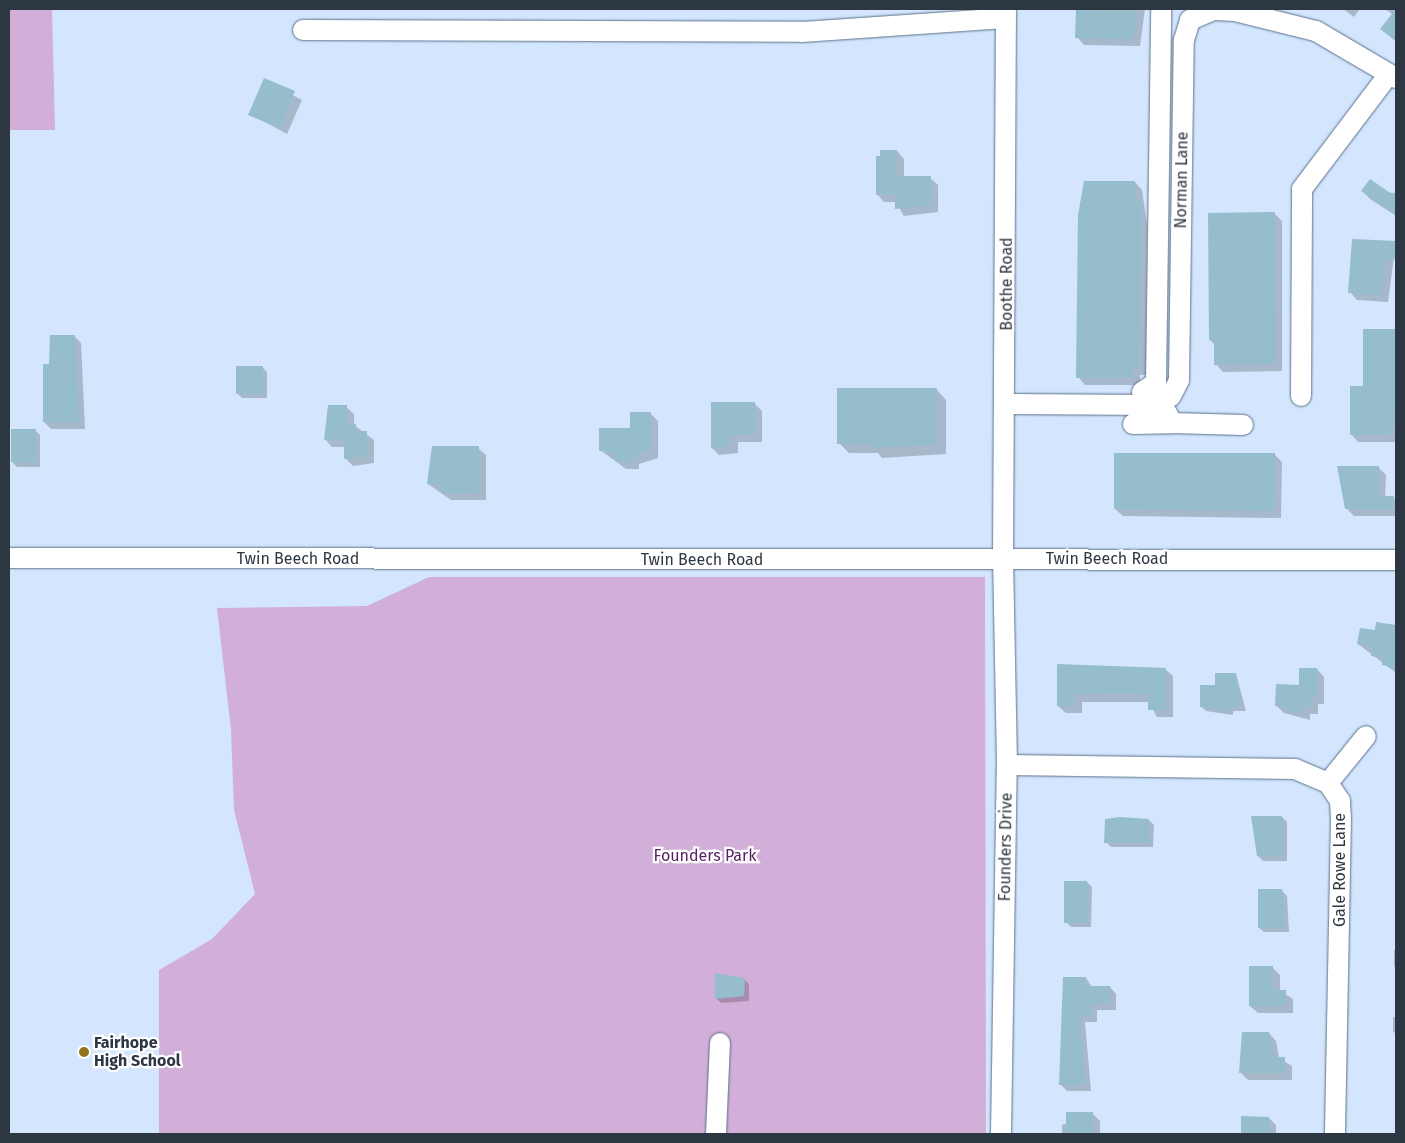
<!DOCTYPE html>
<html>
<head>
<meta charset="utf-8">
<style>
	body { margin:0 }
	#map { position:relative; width:1405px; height:1143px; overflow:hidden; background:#d3e6fe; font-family:"Fira Sans",sans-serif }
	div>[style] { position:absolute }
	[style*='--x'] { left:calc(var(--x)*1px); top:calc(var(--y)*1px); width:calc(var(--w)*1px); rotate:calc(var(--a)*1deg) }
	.green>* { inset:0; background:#d1afd8 }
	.shadow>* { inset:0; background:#0003 }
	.building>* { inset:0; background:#95bdcb }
	.roads { filter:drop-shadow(0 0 1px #5c708a) drop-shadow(0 0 1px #5c708a) }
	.minor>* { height:20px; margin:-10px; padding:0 10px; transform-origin:10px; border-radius:10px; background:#fff }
	.dots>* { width:14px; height:14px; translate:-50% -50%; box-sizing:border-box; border:2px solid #fff; border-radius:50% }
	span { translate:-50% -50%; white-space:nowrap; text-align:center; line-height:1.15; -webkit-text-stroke:4.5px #fff; paint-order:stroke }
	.street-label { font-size:16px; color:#2d3742 }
	.park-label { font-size:16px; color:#572162 }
	.poi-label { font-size:16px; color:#2d3742; font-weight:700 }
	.left { translate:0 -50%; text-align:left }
	.frame { position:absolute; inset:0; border:10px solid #2d3742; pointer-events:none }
</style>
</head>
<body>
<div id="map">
	<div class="green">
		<i style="clip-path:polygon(9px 9px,52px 9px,55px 130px,9px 130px)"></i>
		<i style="clip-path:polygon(429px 577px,985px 577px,986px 1134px,159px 1134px,159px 970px,212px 939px,255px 894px,234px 810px,231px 730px,217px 608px,367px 606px)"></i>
	</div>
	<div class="shadow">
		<i style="clip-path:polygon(1083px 9px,1145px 9px,1140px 46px,1084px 45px,1077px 37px)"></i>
		<i style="clip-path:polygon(1343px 9px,1360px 9px,1354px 17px)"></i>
		<i style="clip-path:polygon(1385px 9px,1396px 9px,1396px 42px,1382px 29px,1392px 14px)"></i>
		<i style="clip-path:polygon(264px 80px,302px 100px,287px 134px,250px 114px)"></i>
		<i style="clip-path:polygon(897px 151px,904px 159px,904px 178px,930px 178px,938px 185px,938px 212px,904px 216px,896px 202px,884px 202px,877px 194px)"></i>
		<i style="clip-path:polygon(1135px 182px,1142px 190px,1147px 224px,1146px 375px,1140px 375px,1140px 385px,1085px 385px,1078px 377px)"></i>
		<i style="clip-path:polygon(1363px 191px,1396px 193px,1396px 216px,1370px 199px)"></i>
		<i style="clip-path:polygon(1274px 213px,1282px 221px,1282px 371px,1223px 372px,1216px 364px,1215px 345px,1210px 340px)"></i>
		<i style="clip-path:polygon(1353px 241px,1396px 242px,1388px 302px,1357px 300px,1350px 292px)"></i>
		<i style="clip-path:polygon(1365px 330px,1396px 330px,1396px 442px,1358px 442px,1351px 434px,1365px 388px)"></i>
		<i style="clip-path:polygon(74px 336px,81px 343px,85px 429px,51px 429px,44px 422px)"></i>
		<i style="clip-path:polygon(262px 367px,267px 372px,267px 398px,242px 398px,237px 393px)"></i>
		<i style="clip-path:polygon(936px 389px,946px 400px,946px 454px,882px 458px,878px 453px,849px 453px,839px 443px)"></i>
		<i style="clip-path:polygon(755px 404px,762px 411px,762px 442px,738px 442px,738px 453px,719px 455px,712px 448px)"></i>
		<i style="clip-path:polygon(346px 407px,354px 414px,354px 425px,374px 440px,374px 463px,353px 466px,345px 458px,345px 447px,332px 447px,325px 439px)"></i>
		<i style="clip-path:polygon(651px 414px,658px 421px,658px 458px,639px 464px,639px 469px,626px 469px,600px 450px)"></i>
		<i style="clip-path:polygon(35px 430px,40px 435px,40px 467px,17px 467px,12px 462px)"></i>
		<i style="clip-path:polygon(478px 448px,486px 455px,486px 500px,451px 500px,428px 484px)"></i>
		<i style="clip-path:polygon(1274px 454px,1282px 462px,1281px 518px,1123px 516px,1115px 509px)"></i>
		<i style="clip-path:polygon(1378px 467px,1386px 475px,1385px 497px,1396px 499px,1396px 516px,1354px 516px,1346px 508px)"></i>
		<i style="clip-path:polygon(1377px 624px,1396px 626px,1396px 673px,1358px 644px,1376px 632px)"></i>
		<i style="clip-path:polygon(1058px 666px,1165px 669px,1173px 676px,1173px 717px,1157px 717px,1149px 702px,1082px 702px,1082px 713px,1066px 713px,1058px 706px)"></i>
		<i style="clip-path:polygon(1317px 669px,1324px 677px,1324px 704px,1318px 704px,1318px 714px,1310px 714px,1310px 720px,1284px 713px,1277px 706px)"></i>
		<i style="clip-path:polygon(1236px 674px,1246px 711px,1233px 711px,1233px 715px,1206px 711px,1201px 706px,1217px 686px)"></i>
		<i style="clip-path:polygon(1282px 817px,1287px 822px,1287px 861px,1263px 861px,1258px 856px)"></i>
		<i style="clip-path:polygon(1149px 820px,1154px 825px,1153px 847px,1111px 847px,1106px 842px)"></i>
		<i style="clip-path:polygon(1087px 882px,1092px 887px,1091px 927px,1071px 927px,1066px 922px)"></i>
		<i style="clip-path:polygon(1282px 891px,1287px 896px,1289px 932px,1264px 932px,1259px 928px)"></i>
		<i style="clip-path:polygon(1394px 950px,1396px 950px,1396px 969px,1394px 966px)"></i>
		<i style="clip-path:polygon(1272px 967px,1280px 975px,1280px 991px,1293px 999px,1293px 1013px,1258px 1013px,1250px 1006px)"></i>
		<i style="clip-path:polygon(716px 974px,744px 979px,749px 984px,749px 1001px,721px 1003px,716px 998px)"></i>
		<i style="clip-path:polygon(1086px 978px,1092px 987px,1110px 987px,1116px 994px,1116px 1010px,1097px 1010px,1097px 1022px,1085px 1022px,1091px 1091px,1067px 1091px,1060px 1084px)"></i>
		<i style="clip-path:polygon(1393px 1017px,1396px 1017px,1396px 1035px,1393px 1031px)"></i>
		<i style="clip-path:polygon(1269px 1033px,1276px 1041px,1279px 1058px,1292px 1066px,1292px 1080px,1248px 1080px,1240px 1072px)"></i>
		<i style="clip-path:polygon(1092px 1113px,1100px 1121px,1100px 1134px,1062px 1134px,1062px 1125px)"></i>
		<i style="clip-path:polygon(1242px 1118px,1269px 1118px,1276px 1125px,1276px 1134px,1242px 1134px)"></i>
	</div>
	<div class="building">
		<i style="clip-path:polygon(1396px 9px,1396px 41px,1380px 29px)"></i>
		<i style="clip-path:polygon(1076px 10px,1138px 11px,1133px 39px,1075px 38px)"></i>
		<i style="clip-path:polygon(264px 78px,295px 91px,280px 128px,248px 115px)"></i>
		<i style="clip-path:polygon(880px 150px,897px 150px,897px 176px,931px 176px,931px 205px,895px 209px,895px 195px,876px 195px,876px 156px,880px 156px)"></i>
		<i style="clip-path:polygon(1370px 179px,1396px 197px,1396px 215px,1361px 191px)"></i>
		<i style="clip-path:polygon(1084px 181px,1135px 181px,1135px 196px,1140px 200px,1140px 281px,1139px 368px,1133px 368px,1133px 378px,1076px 378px,1078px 215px)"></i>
		<i style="clip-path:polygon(1275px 212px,1276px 364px,1214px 365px,1214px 340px,1209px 340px,1208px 213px)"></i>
		<i style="clip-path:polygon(1352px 239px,1396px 241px,1396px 259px,1386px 259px,1381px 295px,1348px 293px)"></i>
		<i style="clip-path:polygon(1363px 329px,1396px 329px,1396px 402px,1393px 431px,1389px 435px,1350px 435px,1350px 386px,1363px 386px)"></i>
		<i style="clip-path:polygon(50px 335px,75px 335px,79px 422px,43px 422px,43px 364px,49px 364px)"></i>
		<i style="clip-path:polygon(236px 366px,263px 366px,263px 394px,236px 394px)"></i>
		<i style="clip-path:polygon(837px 388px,937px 388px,937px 444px,871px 448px,871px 444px,837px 444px)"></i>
		<i style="clip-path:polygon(711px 402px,755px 402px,755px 435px,731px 435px,731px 446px,711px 448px)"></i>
		<i style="clip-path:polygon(328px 405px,347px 405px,347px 423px,356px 424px,356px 431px,367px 431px,367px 456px,344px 459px,344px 440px,324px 440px)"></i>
		<i style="clip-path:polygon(630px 412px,651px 412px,651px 451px,640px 451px,632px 462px,618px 462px,609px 451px,599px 451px,599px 428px,630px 428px)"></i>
		<i style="clip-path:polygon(11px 429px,36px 429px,36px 462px,11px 462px)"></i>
		<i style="clip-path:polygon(432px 446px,479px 446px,479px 493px,442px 493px,442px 484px,427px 484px)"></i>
		<i style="clip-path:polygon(1114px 453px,1275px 453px,1274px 511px,1114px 509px)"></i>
		<i style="clip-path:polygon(1337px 466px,1379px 466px,1378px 496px,1394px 496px,1394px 509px,1345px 509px)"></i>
		<i style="clip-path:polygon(1376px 622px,1396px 625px,1396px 668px,1382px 665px,1383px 658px,1371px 656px,1372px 647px,1357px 644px,1360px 628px,1375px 630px)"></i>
		<i style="clip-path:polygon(1057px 664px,1166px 668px,1166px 710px,1148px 710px,1148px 694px,1123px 693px,1074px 694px,1074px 706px,1057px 706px)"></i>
		<i style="clip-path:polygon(1299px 668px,1317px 668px,1317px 697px,1311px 697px,1311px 707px,1303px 707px,1303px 713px,1289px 713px,1289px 707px,1275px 706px,1276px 684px,1299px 685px)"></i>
		<i style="clip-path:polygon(1215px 673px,1236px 673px,1242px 706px,1229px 707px,1229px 711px,1200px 707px,1200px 685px,1215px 685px)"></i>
		<i style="clip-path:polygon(1251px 816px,1282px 816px,1282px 856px,1257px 856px)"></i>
		<i style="clip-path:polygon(1120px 817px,1149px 819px,1149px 843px,1104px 843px,1105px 819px)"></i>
		<i style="clip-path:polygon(1064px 881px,1087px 881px,1087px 923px,1064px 923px)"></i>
		<i style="clip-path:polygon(1258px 889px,1282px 889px,1285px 928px,1258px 928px)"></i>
		<i style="clip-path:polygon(1249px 966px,1273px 966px,1273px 990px,1286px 990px,1286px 1006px,1249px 1006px)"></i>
		<i style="clip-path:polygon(715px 973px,745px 978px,744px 996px,715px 999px)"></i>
		<i style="clip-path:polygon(1063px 977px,1086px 977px,1086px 986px,1110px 986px,1110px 1004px,1091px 1004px,1091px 1016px,1080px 1016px,1085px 1085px,1059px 1085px)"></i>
		<i style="clip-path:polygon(1242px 1032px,1269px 1032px,1274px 1057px,1285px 1057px,1285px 1073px,1239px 1073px)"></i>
		<i style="clip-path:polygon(1066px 1112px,1093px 1112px,1092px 1134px,1066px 1134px)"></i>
		<i style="clip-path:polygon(1241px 1116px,1269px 1117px,1269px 1134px,1241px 1134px)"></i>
	</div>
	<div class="roads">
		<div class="minor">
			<i style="--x:303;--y:30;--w:499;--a:0.2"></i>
			<i style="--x:802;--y:32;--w:204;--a:-3.9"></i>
			<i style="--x:1142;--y:392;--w:17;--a:-33"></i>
			<i style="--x:1156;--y:383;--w:374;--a:-89.2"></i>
			<i style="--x:1301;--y:396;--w:207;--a:-89.7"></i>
			<i style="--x:1302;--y:189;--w:144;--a:-52.9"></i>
			<i style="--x:1161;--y:402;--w:24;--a:62"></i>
			<i style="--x:1172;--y:423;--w:71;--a:1.6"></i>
			<i style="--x:1007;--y:404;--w:147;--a:0.4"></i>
			<i style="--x:1154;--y:405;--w:19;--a:-28"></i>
			<i style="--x:1171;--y:396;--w:18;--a:-63"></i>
			<i style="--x:1179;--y:380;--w:340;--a:-89.2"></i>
			<i style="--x:1184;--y:40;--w:21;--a:-73"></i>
			<i style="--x:1190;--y:20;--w:26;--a:-23"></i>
			<i style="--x:1214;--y:10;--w:21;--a:3"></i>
			<i style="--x:1235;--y:11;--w:83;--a:13.9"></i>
			<i style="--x:1316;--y:31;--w:93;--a:30.4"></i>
			<i style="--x:1133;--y:424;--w:39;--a:-1"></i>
			<i style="--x:9;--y:558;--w:1387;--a:0.08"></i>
			<i style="--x:1007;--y:765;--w:288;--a:0.8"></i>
			<i style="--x:1295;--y:769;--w:36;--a:23"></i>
			<i style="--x:1328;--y:783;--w:22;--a:56"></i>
			<i style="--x:1340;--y:801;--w:17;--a:87"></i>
			<i style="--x:1341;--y:818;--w:316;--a:91.1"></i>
			<i style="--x:1328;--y:783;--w:60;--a:-51"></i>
			<i style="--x:716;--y:1134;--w:91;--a:-87.5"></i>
			<i style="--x:1001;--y:1134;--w:369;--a:-89.1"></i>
			<i style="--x:1007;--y:765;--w:206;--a:-91.1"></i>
			<i style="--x:1003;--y:559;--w:550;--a:-89.69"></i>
		</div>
	</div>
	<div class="dots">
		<i style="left:84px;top:1052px;background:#927319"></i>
	</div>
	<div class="street-label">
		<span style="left:1182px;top:180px;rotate:-89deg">Norman Lane</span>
		<span style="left:1007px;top:284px;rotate:-90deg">Boothe Road</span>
		<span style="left:298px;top:559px">Twin Beech Road</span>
		<span style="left:1107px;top:559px">Twin Beech Road</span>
		<span style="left:702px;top:560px">Twin Beech Road</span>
		<span style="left:1006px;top:847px;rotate:-89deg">Founders Drive</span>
		<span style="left:1340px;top:870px;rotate:-90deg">Gale Rowe Lane</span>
	</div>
	<div class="park-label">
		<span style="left:705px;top:856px">Founders Park</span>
	</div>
	<div class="poi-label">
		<span class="left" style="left:94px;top:1052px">Fairhope<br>High School</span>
	</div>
	<div class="frame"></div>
</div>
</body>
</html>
